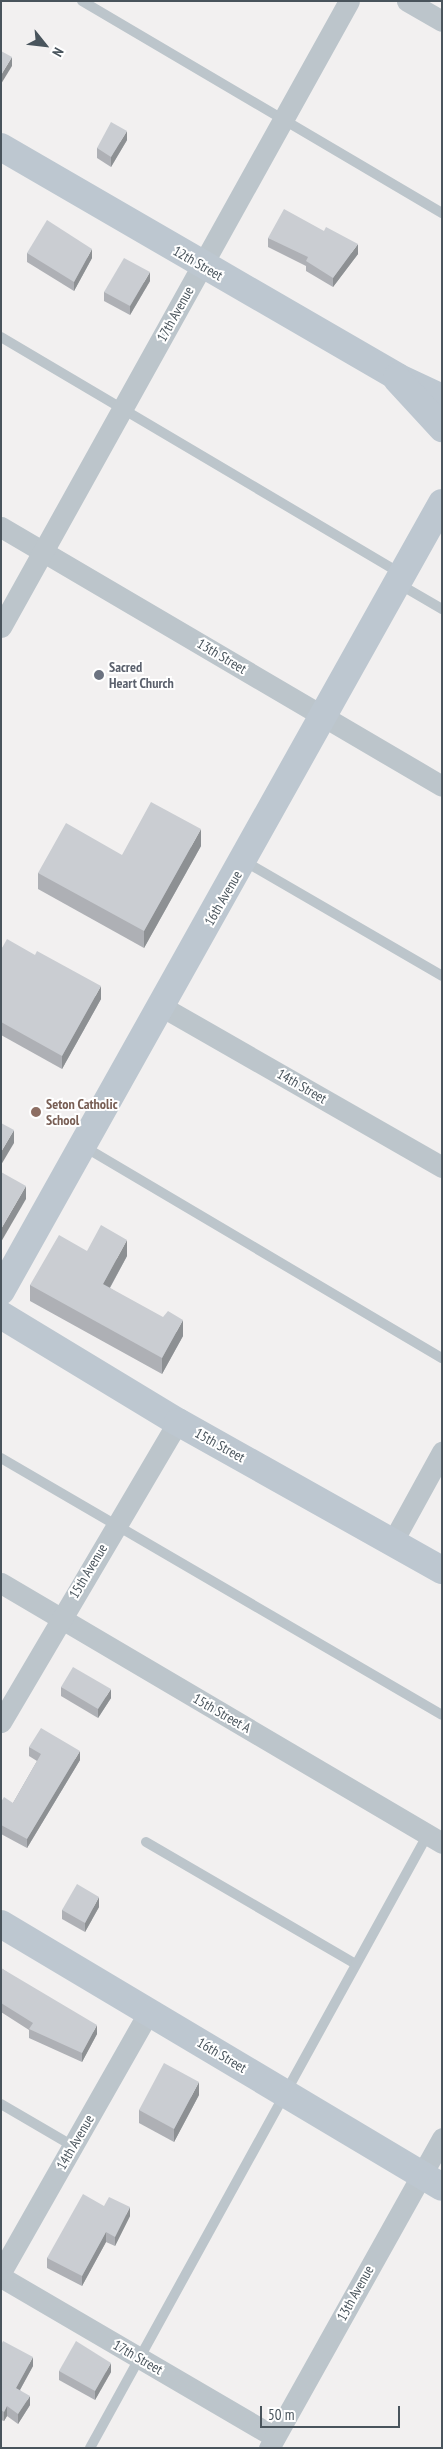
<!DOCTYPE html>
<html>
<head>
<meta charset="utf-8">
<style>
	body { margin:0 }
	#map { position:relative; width:443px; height:2449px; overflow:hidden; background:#f2f0f0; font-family:"PT Sans Narrow",sans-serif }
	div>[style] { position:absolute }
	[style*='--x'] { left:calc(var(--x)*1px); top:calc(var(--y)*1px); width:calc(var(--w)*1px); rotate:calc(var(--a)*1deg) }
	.lane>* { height:10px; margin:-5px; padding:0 5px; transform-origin:5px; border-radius:5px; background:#bcc5cb }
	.street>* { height:21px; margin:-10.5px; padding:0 10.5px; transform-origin:10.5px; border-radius:10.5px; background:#bcc5cb }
	.secondary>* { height:28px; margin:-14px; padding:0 14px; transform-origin:14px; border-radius:14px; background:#bdc7d0 }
	.wall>* { inset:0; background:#aeb0b5 }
	.shaded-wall>* { inset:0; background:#8d9093 }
	.building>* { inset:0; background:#cacdd2 }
	.dots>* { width:14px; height:14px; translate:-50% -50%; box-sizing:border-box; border:2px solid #fff; border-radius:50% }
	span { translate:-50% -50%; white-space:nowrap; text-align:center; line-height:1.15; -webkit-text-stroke:4px #fff; paint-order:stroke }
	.street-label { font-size:14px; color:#49545c }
	.worship-label { font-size:14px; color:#5b616d; font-weight:700 }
	.left { translate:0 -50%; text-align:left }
	.education-label { font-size:14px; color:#785e54; font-weight:700 }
	.frame { position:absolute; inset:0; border:2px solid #49545c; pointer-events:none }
	.north { position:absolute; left:20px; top:20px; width:50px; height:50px; -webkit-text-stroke:4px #fff; paint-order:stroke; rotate:119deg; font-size:14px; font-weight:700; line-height:20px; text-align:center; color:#49545c }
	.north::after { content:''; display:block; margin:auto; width:18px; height:22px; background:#49545c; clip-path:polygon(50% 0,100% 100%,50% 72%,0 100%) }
	.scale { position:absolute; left:260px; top:2406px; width:140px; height:22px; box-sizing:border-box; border:2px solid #49545c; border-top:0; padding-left:6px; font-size:15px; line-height:18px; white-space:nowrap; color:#49545c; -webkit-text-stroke:4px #fff; paint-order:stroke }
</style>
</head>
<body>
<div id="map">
	<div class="lane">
		<i style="--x:82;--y:1;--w:418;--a:30.5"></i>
		<i style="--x:1;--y:337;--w:464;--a:30.6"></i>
		<i style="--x:399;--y:584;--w:50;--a:30.2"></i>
		<i style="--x:244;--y:861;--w:229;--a:30.1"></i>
		<i style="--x:83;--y:1146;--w:417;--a:30.6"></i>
		<i style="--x:1;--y:1458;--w:510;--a:30.23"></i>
		<i style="--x:146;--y:1842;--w:241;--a:30.2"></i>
		<i style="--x:1;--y:2104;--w:83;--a:30.3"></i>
		<i style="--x:90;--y:2448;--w:701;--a:-61.17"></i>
	</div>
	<div class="street">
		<i style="--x:407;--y:1;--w:40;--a:29.7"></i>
		<i style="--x:1;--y:527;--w:511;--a:30.43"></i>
		<i style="--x:1;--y:627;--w:716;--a:-60.93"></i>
		<i style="--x:161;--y:1006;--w:324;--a:29.8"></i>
		<i style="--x:393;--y:1541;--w:102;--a:-61.2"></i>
		<i style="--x:1;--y:1583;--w:512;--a:30.52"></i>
		<i style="--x:1;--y:1722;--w:348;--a:-59.5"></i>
		<i style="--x:1;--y:2272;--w:299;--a:-60.4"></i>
		<i style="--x:1;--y:2277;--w:317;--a:30.3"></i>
		<i style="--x:269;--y:2448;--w:355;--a:-60.8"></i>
	</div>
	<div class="secondary">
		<i style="--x:1;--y:147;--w:458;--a:30.1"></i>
		<i style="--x:397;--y:377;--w:50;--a:25"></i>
		<i style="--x:397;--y:379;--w:67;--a:47.4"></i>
		<i style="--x:1;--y:1291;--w:903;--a:-60.77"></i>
		<i style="--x:1;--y:1315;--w:207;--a:31.2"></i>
		<i style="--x:178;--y:1422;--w:303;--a:29.3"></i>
		<i style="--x:1;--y:1924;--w:513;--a:30.81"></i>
	</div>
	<div class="wall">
		<i style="clip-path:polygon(127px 140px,111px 167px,97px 158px,97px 148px)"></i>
		<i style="clip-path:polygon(268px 238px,358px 254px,333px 287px,306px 271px,306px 266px,268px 247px)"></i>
		<i style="clip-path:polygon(27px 253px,92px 258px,74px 291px,27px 262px)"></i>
		<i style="clip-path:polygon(150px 281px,130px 315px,104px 301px,104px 292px)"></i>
		<i style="clip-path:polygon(201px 846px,144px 948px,38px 889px,38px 873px,122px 855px)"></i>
		<i style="clip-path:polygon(1px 947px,101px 999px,62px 1069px,1px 1035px)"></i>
		<i style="clip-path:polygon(127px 1256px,110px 1288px,183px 1336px,162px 1374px,30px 1301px,30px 1285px)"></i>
		<i style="clip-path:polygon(61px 1687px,111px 1698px,98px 1718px,61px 1696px)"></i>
		<i style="clip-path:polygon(29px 1747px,80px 1760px,27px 1848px,1px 1834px,1px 1802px,13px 1803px,37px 1761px,29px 1756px)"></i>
		<i style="clip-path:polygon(99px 1907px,85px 1932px,62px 1919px,62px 1910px)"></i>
		<i style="clip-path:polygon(1px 1968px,97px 2034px,82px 2062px,29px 2038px,29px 2030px,1px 2012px)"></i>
		<i style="clip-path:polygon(199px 2095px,174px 2142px,139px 2123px,139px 2110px)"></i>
		<i style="clip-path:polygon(104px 2206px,130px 2216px,115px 2246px,106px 2242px,82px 2286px,47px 2268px,47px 2258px)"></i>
		<i style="clip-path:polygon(1px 2345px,33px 2366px,20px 2390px,30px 2405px,18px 2424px,7px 2416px,4px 2421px,1px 2420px)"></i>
		<i style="clip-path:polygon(59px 2371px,111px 2372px,95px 2400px,59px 2380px)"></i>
	</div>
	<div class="shaded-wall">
		<i style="clip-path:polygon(12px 57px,12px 66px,1px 84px,1px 75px)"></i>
		<i style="clip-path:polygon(127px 131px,127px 140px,111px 167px,111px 157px)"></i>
		<i style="clip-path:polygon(358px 244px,358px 254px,333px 287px,333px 278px)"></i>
		<i style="clip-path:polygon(92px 249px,92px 258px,74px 291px,74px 282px)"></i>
		<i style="clip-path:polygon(150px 272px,150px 281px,130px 315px,130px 306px)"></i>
		<i style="clip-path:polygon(201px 829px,201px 846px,144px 948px,144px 931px)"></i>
		<i style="clip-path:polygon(101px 986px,101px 999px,62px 1069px,62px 1056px)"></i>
		<i style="clip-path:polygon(14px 1130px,14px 1143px,1px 1165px,1px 1152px)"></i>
		<i style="clip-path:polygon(26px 1186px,26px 1199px,1px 1242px,1px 1229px)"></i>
		<i style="clip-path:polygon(127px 1240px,127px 1256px,103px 1300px,103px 1284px)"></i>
		<i style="clip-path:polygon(183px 1320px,183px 1336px,162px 1374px,162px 1358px)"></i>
		<i style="clip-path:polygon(111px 1689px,111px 1698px,98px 1718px,98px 1709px)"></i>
		<i style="clip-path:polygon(80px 1751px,80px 1760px,27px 1848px,27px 1839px)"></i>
		<i style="clip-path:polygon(99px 1897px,99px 1907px,85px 1932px,85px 1923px)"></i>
		<i style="clip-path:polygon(97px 2025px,97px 2034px,82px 2062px,82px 2053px)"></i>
		<i style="clip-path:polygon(199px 2082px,199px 2095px,174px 2142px,174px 2129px)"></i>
		<i style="clip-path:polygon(130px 2207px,130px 2216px,115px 2246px,115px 2237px)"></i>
		<i style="clip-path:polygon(106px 2232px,106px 2242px,82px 2286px,82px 2276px)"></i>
		<i style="clip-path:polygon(33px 2357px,33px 2366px,16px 2397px,16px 2388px)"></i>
		<i style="clip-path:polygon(111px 2363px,111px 2372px,95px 2400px,95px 2391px)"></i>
		<i style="clip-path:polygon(30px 2396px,30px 2405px,18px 2424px,18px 2414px)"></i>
		<i style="clip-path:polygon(7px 2406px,7px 2416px,4px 2421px,4px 2412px)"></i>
	</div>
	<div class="building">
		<i style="clip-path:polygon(1px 51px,12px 57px,1px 75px)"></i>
		<i style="clip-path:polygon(111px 122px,127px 131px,111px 157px,97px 148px)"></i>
		<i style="clip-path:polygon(284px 209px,324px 231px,326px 227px,358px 244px,333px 278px,306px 261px,308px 257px,268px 238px)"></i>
		<i style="clip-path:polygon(47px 220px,92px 249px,74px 282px,27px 253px)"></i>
		<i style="clip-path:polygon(124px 258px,150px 272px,130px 306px,104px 292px)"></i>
		<i style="clip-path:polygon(151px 802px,201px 829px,144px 931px,38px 873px,66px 823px,122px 855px)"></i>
		<i style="clip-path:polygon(7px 939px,35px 955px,37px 951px,101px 986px,62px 1056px,1px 1022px,1px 947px,2px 948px)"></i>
		<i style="clip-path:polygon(1px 1123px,14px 1130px,1px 1152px)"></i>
		<i style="clip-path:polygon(1px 1172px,26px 1186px,1px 1229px)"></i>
		<i style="clip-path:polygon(101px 1225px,127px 1240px,103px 1284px,163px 1317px,168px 1311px,183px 1320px,162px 1358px,30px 1285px,59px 1235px,87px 1251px)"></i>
		<i style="clip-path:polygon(73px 1667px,111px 1689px,98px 1709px,61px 1687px)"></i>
		<i style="clip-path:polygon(41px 1728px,80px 1751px,27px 1839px,1px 1825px,1px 1802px,4px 1797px,13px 1803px,41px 1754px,29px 1747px)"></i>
		<i style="clip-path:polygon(77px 1884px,99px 1897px,85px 1923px,62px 1910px)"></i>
		<i style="clip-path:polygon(1px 1968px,97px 2025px,82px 2053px,29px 2029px,33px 2023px,1px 2003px)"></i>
		<i style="clip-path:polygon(164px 2063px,199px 2082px,174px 2129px,139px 2110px)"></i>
		<i style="clip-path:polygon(83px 2194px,104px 2206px,109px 2197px,130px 2207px,115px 2237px,106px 2232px,82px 2276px,47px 2258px)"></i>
		<i style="clip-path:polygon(3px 2341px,33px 2357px,16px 2388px,30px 2396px,18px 2414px,7px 2406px,4px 2412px,1px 2410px,1px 2345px)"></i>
		<i style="clip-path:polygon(76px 2341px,111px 2363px,95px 2391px,59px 2371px)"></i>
	</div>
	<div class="dots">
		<i style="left:99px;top:675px;background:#6b7280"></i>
		<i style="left:36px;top:1112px;background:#8d6e63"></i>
	</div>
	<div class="street-label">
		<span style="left:198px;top:263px;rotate:30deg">12th Street</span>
		<span style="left:175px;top:314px;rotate:-61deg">17th Avenue</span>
		<span style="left:222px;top:656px;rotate:31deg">13th Street</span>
		<span style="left:223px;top:898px;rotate:-60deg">16th Avenue</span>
		<span style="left:302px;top:1086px;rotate:30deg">14th Street</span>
		<span style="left:220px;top:1445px;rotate:29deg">15th Street</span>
		<span style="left:88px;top:1571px;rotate:-59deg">15th Avenue</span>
		<span style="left:222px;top:1713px;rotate:30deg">15th Street A</span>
		<span style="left:222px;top:2055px;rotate:31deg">16th Street</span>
		<span style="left:75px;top:2142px;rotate:-60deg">14th Avenue</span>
		<span style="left:355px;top:2293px;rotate:-61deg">13th Avenue</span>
		<span style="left:138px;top:2357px;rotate:30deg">17th Street</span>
	</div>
	<div class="worship-label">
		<span class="left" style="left:109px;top:675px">Sacred<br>Heart Church</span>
	</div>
	<div class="education-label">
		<span class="left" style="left:46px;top:1112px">Seton Catholic<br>School</span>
	</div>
	<div class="frame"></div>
	<div class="north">N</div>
	<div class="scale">50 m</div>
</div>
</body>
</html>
